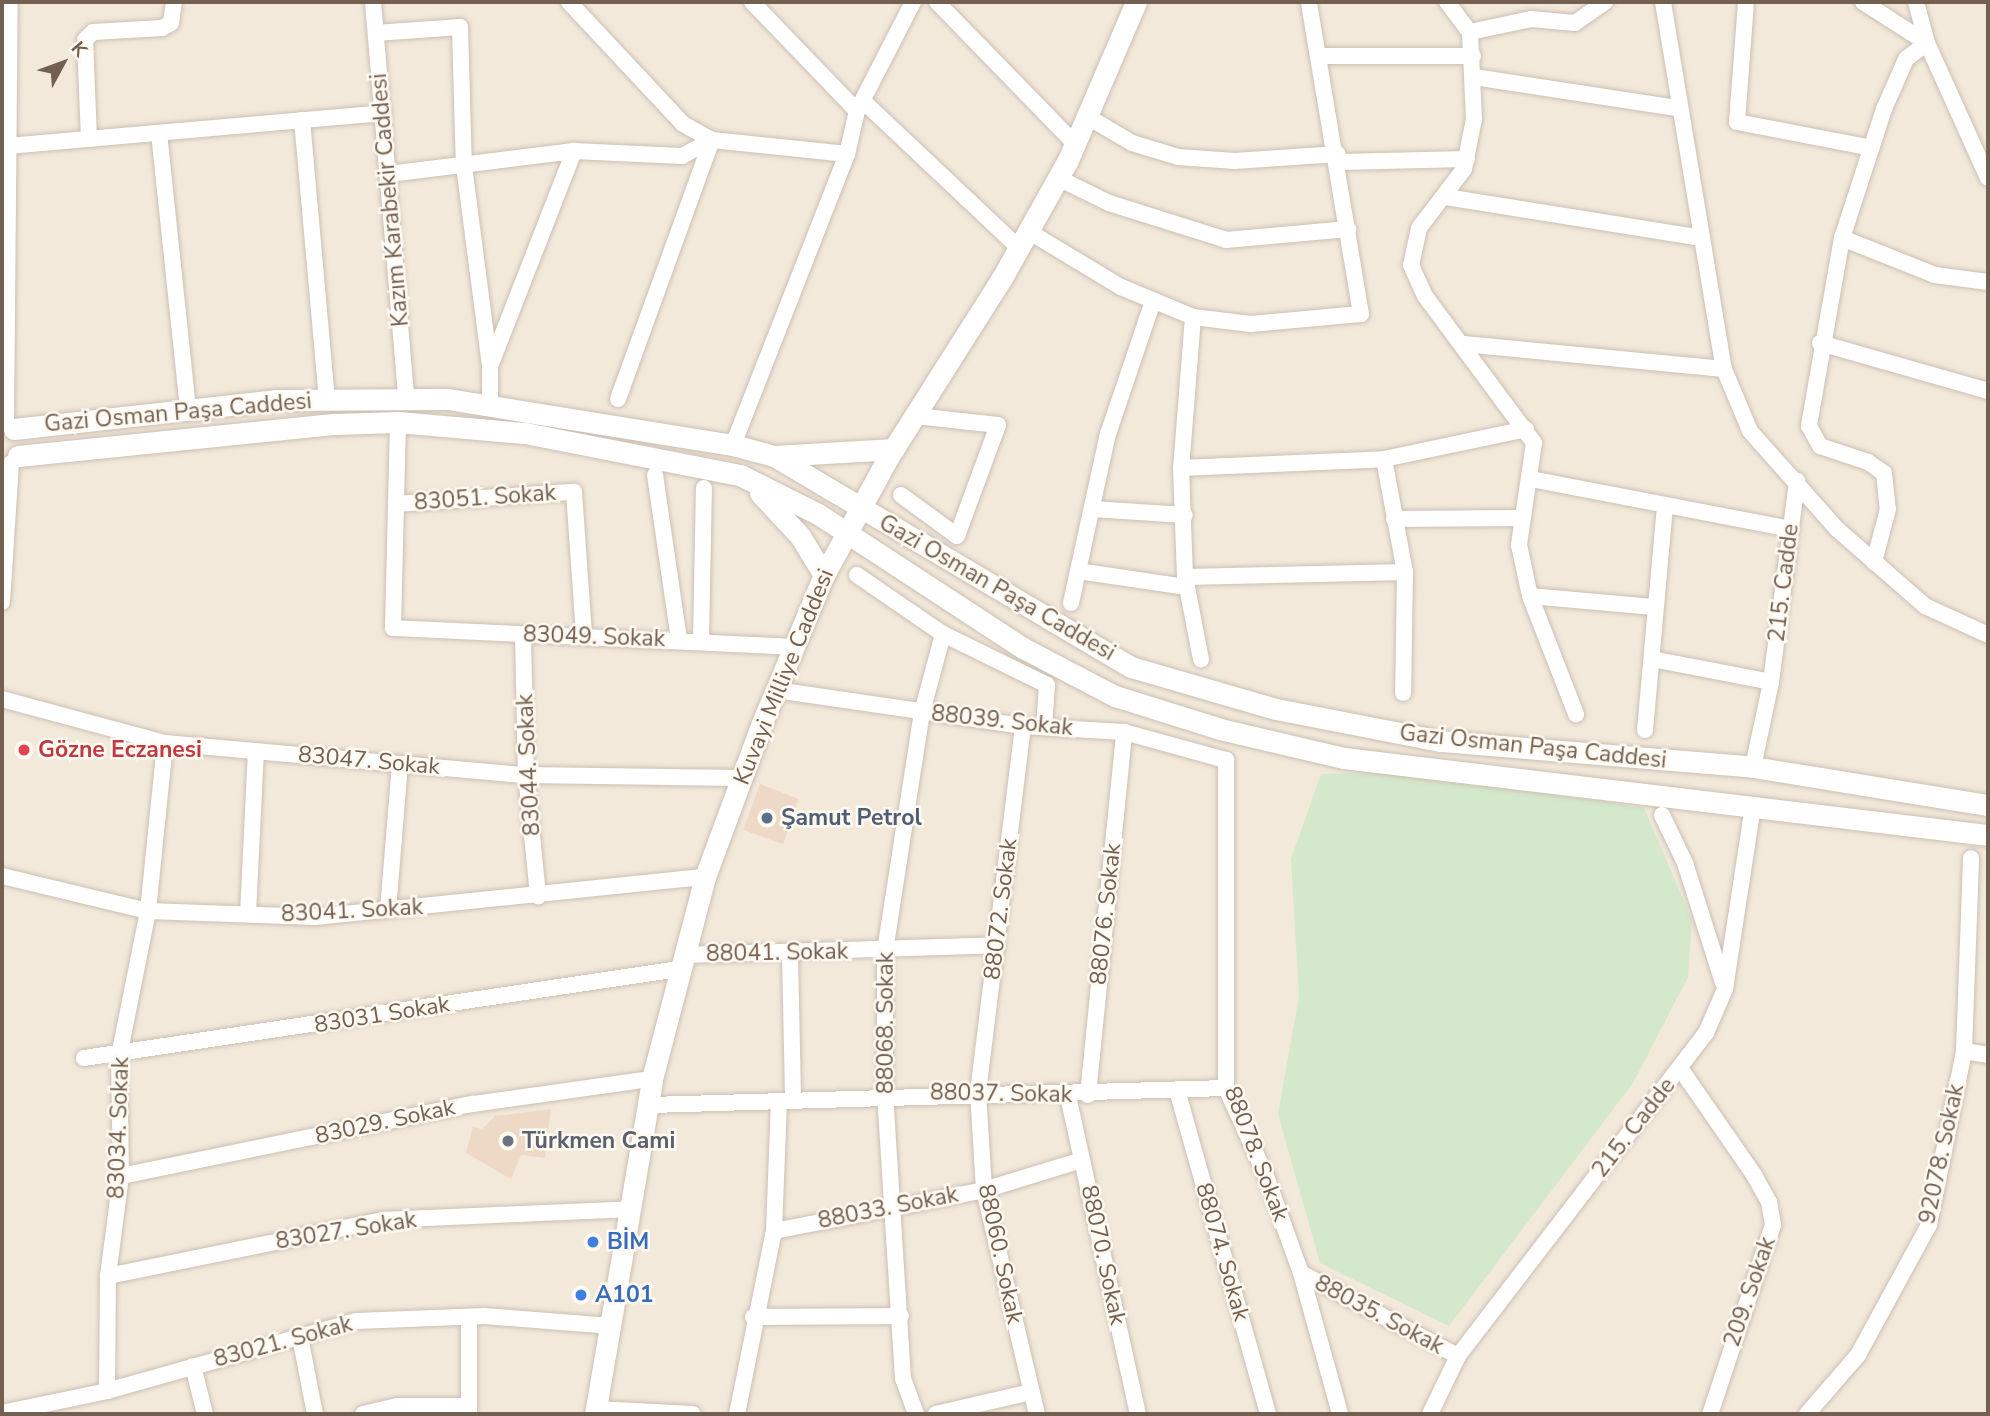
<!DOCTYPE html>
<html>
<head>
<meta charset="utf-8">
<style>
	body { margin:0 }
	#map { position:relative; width:1990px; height:1416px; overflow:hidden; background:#fbf6ec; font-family:"Nunito Sans",sans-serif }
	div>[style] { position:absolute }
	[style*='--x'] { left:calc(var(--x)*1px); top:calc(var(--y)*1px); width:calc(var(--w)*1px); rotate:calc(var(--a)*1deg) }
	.residential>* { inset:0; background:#f2e9db }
	.green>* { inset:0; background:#d4e8cb }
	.building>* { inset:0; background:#eed9c6 }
	.roads { filter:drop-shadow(0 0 2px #ccbfb2) drop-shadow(0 0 2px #ccbfb2) }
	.street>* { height:16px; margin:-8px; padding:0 8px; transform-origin:8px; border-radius:8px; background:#fff }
	.secondary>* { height:21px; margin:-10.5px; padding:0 10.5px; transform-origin:10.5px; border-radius:10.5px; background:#fff }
	.dots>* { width:19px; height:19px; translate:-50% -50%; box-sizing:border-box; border:4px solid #fefaf2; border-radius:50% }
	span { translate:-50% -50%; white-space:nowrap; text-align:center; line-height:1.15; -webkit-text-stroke:5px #fefaf2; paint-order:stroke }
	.street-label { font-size:23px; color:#746051 }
	.health-label { font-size:23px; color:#be3a42; font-weight:700 }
	.left { translate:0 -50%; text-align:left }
	.service-label { font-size:23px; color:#4e5e75; font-weight:700 }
	.worship-label { font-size:23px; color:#5b616d; font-weight:700 }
	.shop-label { font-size:23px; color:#366cbe; font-weight:700 }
	.frame { position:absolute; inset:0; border:4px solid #746051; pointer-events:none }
	.north { position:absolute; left:28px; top:28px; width:70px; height:70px; -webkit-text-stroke:5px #fefaf2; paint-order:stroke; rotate:49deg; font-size:19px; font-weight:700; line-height:28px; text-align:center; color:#746051 }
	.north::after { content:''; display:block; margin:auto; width:24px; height:32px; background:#746051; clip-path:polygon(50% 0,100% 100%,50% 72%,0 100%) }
</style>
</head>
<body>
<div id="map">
	<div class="residential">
		<i style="clip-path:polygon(2px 2px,1988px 2px,1988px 1414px,2px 1414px)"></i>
	</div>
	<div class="green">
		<i style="clip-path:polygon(1406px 772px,1644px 808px,1692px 920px,1688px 977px,1633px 1083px,1449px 1326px,1320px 1263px,1278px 1114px,1299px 996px,1291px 859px,1321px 774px)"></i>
	</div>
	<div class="building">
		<i style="clip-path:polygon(760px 784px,799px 799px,783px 844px,743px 830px)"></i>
		<i style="clip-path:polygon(551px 1109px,545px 1158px,521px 1155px,511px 1179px,466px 1153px,473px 1127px,482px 1129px,495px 1116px)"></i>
	</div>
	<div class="roads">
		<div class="street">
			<i style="--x:373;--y:2;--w:398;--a:85.2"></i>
			<i style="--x:569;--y:2;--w:167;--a:46.9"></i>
			<i style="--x:683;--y:124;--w:33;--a:29"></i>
			<i style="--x:712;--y:140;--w:136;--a:5.9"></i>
			<i style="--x:752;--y:2;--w:151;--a:46.1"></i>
			<i style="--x:937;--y:2;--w:198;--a:45.8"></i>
			<i style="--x:1447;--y:2;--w:38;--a:53"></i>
			<i style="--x:1470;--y:32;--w:87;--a:87.4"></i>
			<i style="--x:1474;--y:119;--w:51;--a:101.3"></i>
			<i style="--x:1464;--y:169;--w:74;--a:127.3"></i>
			<i style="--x:1419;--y:228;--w:38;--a:102"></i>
			<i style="--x:1411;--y:265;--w:34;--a:66"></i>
			<i style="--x:1425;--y:296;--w:183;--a:53.4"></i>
			<i style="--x:1534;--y:443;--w:103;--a:98.4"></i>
			<i style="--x:1519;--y:545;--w:52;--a:77.8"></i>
			<i style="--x:1530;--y:596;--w:127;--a:68.7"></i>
			<i style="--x:1663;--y:2;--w:372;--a:80.6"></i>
			<i style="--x:1724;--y:369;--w:67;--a:67.2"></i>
			<i style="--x:1750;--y:431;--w:131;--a:48.4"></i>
			<i style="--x:1837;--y:529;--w:117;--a:41.2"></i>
			<i style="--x:1925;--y:606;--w:69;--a:24.7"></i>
			<i style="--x:1746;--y:2;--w:120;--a:94.3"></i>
			<i style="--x:1737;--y:122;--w:137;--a:10.9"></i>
			<i style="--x:1863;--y:2;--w:76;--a:32.6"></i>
			<i style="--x:1927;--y:43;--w:26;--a:143"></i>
			<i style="--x:1906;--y:59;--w:55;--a:113.7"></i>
			<i style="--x:1884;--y:109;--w:136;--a:108"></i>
			<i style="--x:1842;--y:238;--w:191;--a:100"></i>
			<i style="--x:1809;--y:426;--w:23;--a:61"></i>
			<i style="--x:1820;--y:446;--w:51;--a:18.4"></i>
			<i style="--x:1868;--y:462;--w:19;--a:35"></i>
			<i style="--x:1884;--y:473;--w:36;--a:84"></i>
			<i style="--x:1888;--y:509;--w:55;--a:104.8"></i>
			<i style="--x:1916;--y:2;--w:42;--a:75"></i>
			<i style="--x:1927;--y:43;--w:148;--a:65.7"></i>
			<i style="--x:1470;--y:32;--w:62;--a:-12"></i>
			<i style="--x:1531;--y:19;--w:44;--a:5.2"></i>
			<i style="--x:1575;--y:23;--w:37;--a:-35"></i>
			<i style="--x:376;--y:33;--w:84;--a:-4.1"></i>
			<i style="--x:460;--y:27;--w:139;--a:88.4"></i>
			<i style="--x:464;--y:166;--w:202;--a:82.6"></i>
			<i style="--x:490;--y:366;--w:39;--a:90"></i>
			<i style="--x:1319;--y:56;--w:154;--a:0"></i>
			<i style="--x:1474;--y:77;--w:205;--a:8.7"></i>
			<i style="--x:863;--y:101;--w:214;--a:43.3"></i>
			<i style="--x:1088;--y:117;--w:51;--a:30.6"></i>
			<i style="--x:1132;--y:143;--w:48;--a:16.9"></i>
			<i style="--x:1178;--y:157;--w:57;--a:4"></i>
			<i style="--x:1235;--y:161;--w:103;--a:-3.9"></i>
			<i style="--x:302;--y:120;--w:280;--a:84.9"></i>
			<i style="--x:159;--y:133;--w:277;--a:84"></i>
			<i style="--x:89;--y:139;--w:99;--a:-92.3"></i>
			<i style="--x:85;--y:40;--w:11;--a:-45"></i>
			<i style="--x:93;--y:32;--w:69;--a:-3.3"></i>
			<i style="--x:162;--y:28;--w:10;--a:-29"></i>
			<i style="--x:171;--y:23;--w:21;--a:-82"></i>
			<i style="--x:7;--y:146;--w:378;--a:-5"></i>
			<i style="--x:1339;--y:162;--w:128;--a:-1.3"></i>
			<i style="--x:389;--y:174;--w:186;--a:-7.1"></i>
			<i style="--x:574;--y:151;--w:108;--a:2.7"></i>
			<i style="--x:682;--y:156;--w:34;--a:-28"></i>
			<i style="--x:1058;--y:178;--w:57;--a:26.1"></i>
			<i style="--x:1109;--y:203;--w:123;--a:17.5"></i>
			<i style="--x:1226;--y:240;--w:123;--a:-5.1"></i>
			<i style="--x:1446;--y:197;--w:259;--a:9.1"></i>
			<i style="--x:1028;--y:231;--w:109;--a:31.1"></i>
			<i style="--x:1121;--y:287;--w:78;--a:22.6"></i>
			<i style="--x:1193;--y:317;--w:58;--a:6.9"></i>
			<i style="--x:1251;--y:324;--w:110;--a:-5.2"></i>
			<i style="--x:1361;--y:314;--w:316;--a:-99.5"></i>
			<i style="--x:1842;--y:238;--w:100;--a:21.7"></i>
			<i style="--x:1935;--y:275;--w:53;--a:7.5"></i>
			<i style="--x:1193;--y:317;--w:151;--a:94.5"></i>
			<i style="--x:1181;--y:468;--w:109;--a:87.9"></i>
			<i style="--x:1185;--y:577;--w:84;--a:79"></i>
			<i style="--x:1820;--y:343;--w:175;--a:15.9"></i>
			<i style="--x:1464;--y:344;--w:261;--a:5.5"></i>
			<i style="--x:491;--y:364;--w:229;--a:-68.7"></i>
			<i style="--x:618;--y:399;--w:276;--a:-70.1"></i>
			<i style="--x:398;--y:422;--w:206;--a:91.4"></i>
			<i style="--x:393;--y:628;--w:401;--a:2.7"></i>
			<i style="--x:6;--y:424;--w:422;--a:-89.5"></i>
			<i style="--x:733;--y:445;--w:313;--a:-68.6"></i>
			<i style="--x:847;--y:154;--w:44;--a:-76.9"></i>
			<i style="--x:857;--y:111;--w:123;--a:-62.8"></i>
			<i style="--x:1384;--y:459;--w:115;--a:79.5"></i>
			<i style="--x:1405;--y:572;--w:121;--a:90.9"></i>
			<i style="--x:1181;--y:468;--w:203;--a:-2.5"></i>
			<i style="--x:1384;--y:459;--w:145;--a:-11.9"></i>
			<i style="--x:655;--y:475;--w:167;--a:81.7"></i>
			<i style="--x:1531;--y:479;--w:265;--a:10.9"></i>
			<i style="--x:901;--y:495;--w:69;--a:36.2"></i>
			<i style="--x:957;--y:536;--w:118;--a:-69.7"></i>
			<i style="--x:998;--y:425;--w:83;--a:-173.8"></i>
			<i style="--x:396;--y:504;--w:178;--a:-3.9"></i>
			<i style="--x:574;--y:492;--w:142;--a:86"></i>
			<i style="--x:1092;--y:509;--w:93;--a:3.7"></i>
			<i style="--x:1394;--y:519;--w:127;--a:-0.5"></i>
			<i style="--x:1078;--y:571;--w:110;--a:8.4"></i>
			<i style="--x:857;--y:575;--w:104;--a:34.5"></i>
			<i style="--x:943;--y:634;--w:116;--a:26.1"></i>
			<i style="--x:1047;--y:685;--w:42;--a:94.1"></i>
			<i style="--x:1185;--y:577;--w:220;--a:-1.3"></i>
			<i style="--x:1530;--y:596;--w:124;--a:5.1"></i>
			<i style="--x:2;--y:602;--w:139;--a:-86.3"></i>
			<i style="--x:1071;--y:603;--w:173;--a:-77.7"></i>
			<i style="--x:1108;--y:434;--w:140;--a:-71.3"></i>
			<i style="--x:523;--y:635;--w:140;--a:88.8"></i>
			<i style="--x:526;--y:775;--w:122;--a:84.3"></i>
			<i style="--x:701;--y:641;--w:153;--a:-88.9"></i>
			<i style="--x:1652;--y:659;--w:121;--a:10.9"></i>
			<i style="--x:776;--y:690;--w:250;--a:8.3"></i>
			<i style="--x:1023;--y:726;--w:101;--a:3.4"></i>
			<i style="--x:1124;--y:732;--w:106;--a:15.4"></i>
			<i style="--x:1226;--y:760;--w:328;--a:90"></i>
			<i style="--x:1226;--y:1088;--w:97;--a:65.6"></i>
			<i style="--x:1266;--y:1176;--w:103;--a:70.2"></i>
			<i style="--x:1301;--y:1273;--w:146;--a:74.5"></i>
			<i style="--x:2;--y:699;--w:169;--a:15.1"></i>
			<i style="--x:165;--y:743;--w:362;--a:5.1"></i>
			<i style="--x:526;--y:775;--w:216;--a:0.8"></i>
			<i style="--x:1023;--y:726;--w:369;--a:97"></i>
			<i style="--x:978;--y:1092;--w:98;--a:86.5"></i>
			<i style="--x:984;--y:1190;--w:230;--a:76.7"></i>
			<i style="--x:1645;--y:730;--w:225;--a:-84.9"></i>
			<i style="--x:1753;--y:767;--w:87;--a:-78"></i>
			<i style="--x:1771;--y:682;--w:203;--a:-82.6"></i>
			<i style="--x:1662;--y:815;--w:53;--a:64.4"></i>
			<i style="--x:1685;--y:863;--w:126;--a:72.4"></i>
			<i style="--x:2;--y:876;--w:150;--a:13.5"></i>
			<i style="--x:148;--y:911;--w:167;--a:2.1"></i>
			<i style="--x:315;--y:917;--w:392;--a:-5.9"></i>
			<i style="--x:388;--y:910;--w:146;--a:-85.3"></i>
			<i style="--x:248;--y:914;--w:163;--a:-87.2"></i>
			<i style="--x:790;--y:953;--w:148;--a:88.8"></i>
			<i style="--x:683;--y:955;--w:314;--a:-1.8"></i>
			<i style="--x:1964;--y:1051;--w:24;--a:9"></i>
			<i style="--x:84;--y:1058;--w:602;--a:-8.51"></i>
			<i style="--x:1680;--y:1068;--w:130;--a:55.3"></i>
			<i style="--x:1754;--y:1175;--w:31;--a:61"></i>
			<i style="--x:1769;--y:1202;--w:23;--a:80"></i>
			<i style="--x:1773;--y:1225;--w:199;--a:108.4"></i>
			<i style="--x:1177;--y:1090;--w:337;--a:74.3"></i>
			<i style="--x:1088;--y:1095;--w:365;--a:-84.3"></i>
			<i style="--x:1068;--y:1096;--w:326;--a:77.6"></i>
			<i style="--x:650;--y:1105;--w:576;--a:-1.69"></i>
			<i style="--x:121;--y:1176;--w:359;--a:-11.6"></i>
			<i style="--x:473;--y:1104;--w:181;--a:-8"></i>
			<i style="--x:774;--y:1231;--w:214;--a:-11"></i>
			<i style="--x:984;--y:1190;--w:102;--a:-17"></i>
			<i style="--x:1301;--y:1273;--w:178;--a:27.9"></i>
			<i style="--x:108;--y:1276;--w:281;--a:-11.5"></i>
			<i style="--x:383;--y:1220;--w:247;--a:-2.5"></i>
			<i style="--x:753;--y:1317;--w:148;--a:-0.4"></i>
			<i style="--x:300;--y:1337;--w:78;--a:79"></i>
			<i style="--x:193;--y:1366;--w:49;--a:76"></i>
			<i style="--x:107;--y:1391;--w:115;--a:-89.5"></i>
			<i style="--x:108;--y:1276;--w:101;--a:-82.6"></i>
			<i style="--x:121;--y:1176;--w:120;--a:-91"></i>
			<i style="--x:119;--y:1056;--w:148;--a:-78.7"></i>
			<i style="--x:148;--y:911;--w:169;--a:-84.2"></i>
			<i style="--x:398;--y:1406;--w:71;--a:0"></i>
			<i style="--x:596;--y:1409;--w:97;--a:3"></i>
			<i style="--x:2;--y:1413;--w:107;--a:-11.8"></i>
			<i style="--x:107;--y:1391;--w:259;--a:-15.7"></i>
			<i style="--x:356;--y:1321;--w:128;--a:-2.2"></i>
			<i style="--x:484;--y:1316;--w:127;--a:4.5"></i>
			<i style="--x:363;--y:1414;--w:36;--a:-13"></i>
			<i style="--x:398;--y:1406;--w:8;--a:76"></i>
			<i style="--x:469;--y:1414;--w:97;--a:-90"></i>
			<i style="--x:737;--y:1414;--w:187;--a:-78.6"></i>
			<i style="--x:774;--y:1231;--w:130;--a:-87.8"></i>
			<i style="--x:916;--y:1414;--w:37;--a:-110"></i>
			<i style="--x:903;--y:1379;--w:285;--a:-93.6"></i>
			<i style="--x:885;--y:1095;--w:144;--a:-90"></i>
			<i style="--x:885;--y:951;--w:242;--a:-81.2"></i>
			<i style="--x:922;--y:712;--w:81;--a:-74.9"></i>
			<i style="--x:936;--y:1414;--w:98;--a:-13"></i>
			<i style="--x:1430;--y:1414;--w:64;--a:-64.2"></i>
			<i style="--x:1458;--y:1356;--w:407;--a:-52.5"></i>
			<i style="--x:1706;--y:1033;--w:48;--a:-66.6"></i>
			<i style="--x:1725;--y:989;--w:185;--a:-81.3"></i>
			<i style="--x:1807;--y:1414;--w:78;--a:-49.2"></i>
			<i style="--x:1858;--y:1355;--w:148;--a:-61.4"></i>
			<i style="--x:1929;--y:1225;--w:177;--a:-78.6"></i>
			<i style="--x:1964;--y:1051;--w:193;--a:-87.9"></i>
		</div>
		<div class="secondary">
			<i style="--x:14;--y:429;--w:263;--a:-6.3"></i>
			<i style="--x:275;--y:400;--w:173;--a:-0.3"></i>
			<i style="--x:448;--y:399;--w:289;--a:9.2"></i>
			<i style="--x:733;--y:445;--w:42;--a:15"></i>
			<i style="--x:774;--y:456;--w:415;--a:30.6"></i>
			<i style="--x:1131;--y:667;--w:151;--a:16.2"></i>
			<i style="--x:1276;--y:709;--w:167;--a:11"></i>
			<i style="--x:1440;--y:741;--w:314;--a:4.7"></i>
			<i style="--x:1753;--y:767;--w:238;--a:9.2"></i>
			<i style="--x:18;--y:456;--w:319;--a:-5.8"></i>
			<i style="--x:335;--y:424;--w:63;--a:-1.8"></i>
			<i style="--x:398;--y:422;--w:127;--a:5"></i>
			<i style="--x:525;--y:433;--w:219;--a:11.1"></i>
			<i style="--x:740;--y:475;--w:87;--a:26.6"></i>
			<i style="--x:818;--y:514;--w:245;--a:33.2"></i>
			<i style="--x:1023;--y:648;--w:104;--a:27.6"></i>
			<i style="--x:1115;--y:696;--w:110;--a:17.4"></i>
			<i style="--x:1220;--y:729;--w:127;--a:13.2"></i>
			<i style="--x:1344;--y:758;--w:649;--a:6.82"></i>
			<i style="--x:774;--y:456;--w:120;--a:-3.3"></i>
			<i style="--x:760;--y:493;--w:59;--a:47.1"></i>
			<i style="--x:800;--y:536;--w:46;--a:58.4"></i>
			<i style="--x:595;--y:1414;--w:340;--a:-80.3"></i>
			<i style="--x:652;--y:1079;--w:209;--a:-75.3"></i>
			<i style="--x:705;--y:877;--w:164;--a:-69.7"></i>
			<i style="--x:762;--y:723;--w:160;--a:-67.3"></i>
			<i style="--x:824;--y:575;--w:136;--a:-61.4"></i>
			<i style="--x:889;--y:456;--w:211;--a:-57.6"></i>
			<i style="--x:1002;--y:278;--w:135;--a:-60.8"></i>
			<i style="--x:1068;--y:160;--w:172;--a:-66.7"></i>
		</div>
	</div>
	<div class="dots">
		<i style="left:24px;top:750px;background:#e0444e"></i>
		<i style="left:767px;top:818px;background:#5c6f8a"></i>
		<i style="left:508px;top:1141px;background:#6b7280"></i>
		<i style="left:593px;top:1242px;background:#3f7fe0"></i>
		<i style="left:581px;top:1295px;background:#3f7fe0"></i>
	</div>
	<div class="street-label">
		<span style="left:390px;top:200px;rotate:-95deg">Kazım Karabekir Caddesi</span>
		<span style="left:178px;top:413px;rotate:-5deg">Gazi Osman Paşa Caddesi</span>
		<span style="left:485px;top:498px;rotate:-4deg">83051. Sokak</span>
		<span style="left:1784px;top:583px;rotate:-83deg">215. Cadde</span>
		<span style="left:997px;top:588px;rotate:30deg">Gazi Osman Paşa Caddesi</span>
		<span style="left:594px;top:637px;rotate:2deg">83049. Sokak</span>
		<span style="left:784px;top:677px;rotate:-68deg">Kuvayi Milliye Caddesi</span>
		<span style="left:1002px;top:721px;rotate:6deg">88039. Sokak</span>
		<span style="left:1533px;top:747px;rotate:6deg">Gazi Osman Paşa Caddesi</span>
		<span style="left:369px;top:761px;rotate:5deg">83047. Sokak</span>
		<span style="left:529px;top:765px;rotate:-93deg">83044. Sokak</span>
		<span style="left:1001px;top:909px;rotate:-83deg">88072. Sokak</span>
		<span style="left:352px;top:911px;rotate:-3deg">83041. Sokak</span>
		<span style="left:1106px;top:914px;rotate:-84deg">88076. Sokak</span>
		<span style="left:777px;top:953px;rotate:-1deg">88041. Sokak</span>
		<span style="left:382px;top:1015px;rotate:-9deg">83031 Sokak</span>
		<span style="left:886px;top:1023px;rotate:-90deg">88068. Sokak</span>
		<span style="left:1001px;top:1094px;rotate:1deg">88037. Sokak</span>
		<span style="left:385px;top:1122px;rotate:-12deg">83029. Sokak</span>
		<span style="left:119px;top:1128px;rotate:-88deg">83034. Sokak</span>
		<span style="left:1634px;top:1128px;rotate:-52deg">215. Cadde</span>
		<span style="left:1256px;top:1154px;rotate:69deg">88078. Sokak</span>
		<span style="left:1942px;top:1154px;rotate:-78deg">92078. Sokak</span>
		<span style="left:888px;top:1208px;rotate:-11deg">88033. Sokak</span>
		<span style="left:346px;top:1231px;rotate:-9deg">83027. Sokak</span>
		<span style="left:1222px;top:1252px;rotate:74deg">88074. Sokak</span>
		<span style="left:1000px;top:1254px;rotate:78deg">88060. Sokak</span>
		<span style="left:1103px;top:1255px;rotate:78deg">88070. Sokak</span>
		<span style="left:1750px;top:1292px;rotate:-71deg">209. Sokak</span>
		<span style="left:1379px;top:1315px;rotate:28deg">88035. Sokak</span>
		<span style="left:283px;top:1342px;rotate:-15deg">83021. Sokak</span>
	</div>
	<div class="health-label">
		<span class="left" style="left:38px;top:750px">Gözne Eczanesi</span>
	</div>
	<div class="service-label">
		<span class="left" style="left:781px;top:818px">Şamut Petrol</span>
	</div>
	<div class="worship-label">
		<span class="left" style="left:522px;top:1141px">Türkmen Cami</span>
	</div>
	<div class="shop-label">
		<span class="left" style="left:607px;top:1242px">BİM</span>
		<span class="left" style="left:595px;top:1295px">A101</span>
	</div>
	<div class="frame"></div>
	<div class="north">K</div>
</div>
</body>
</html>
